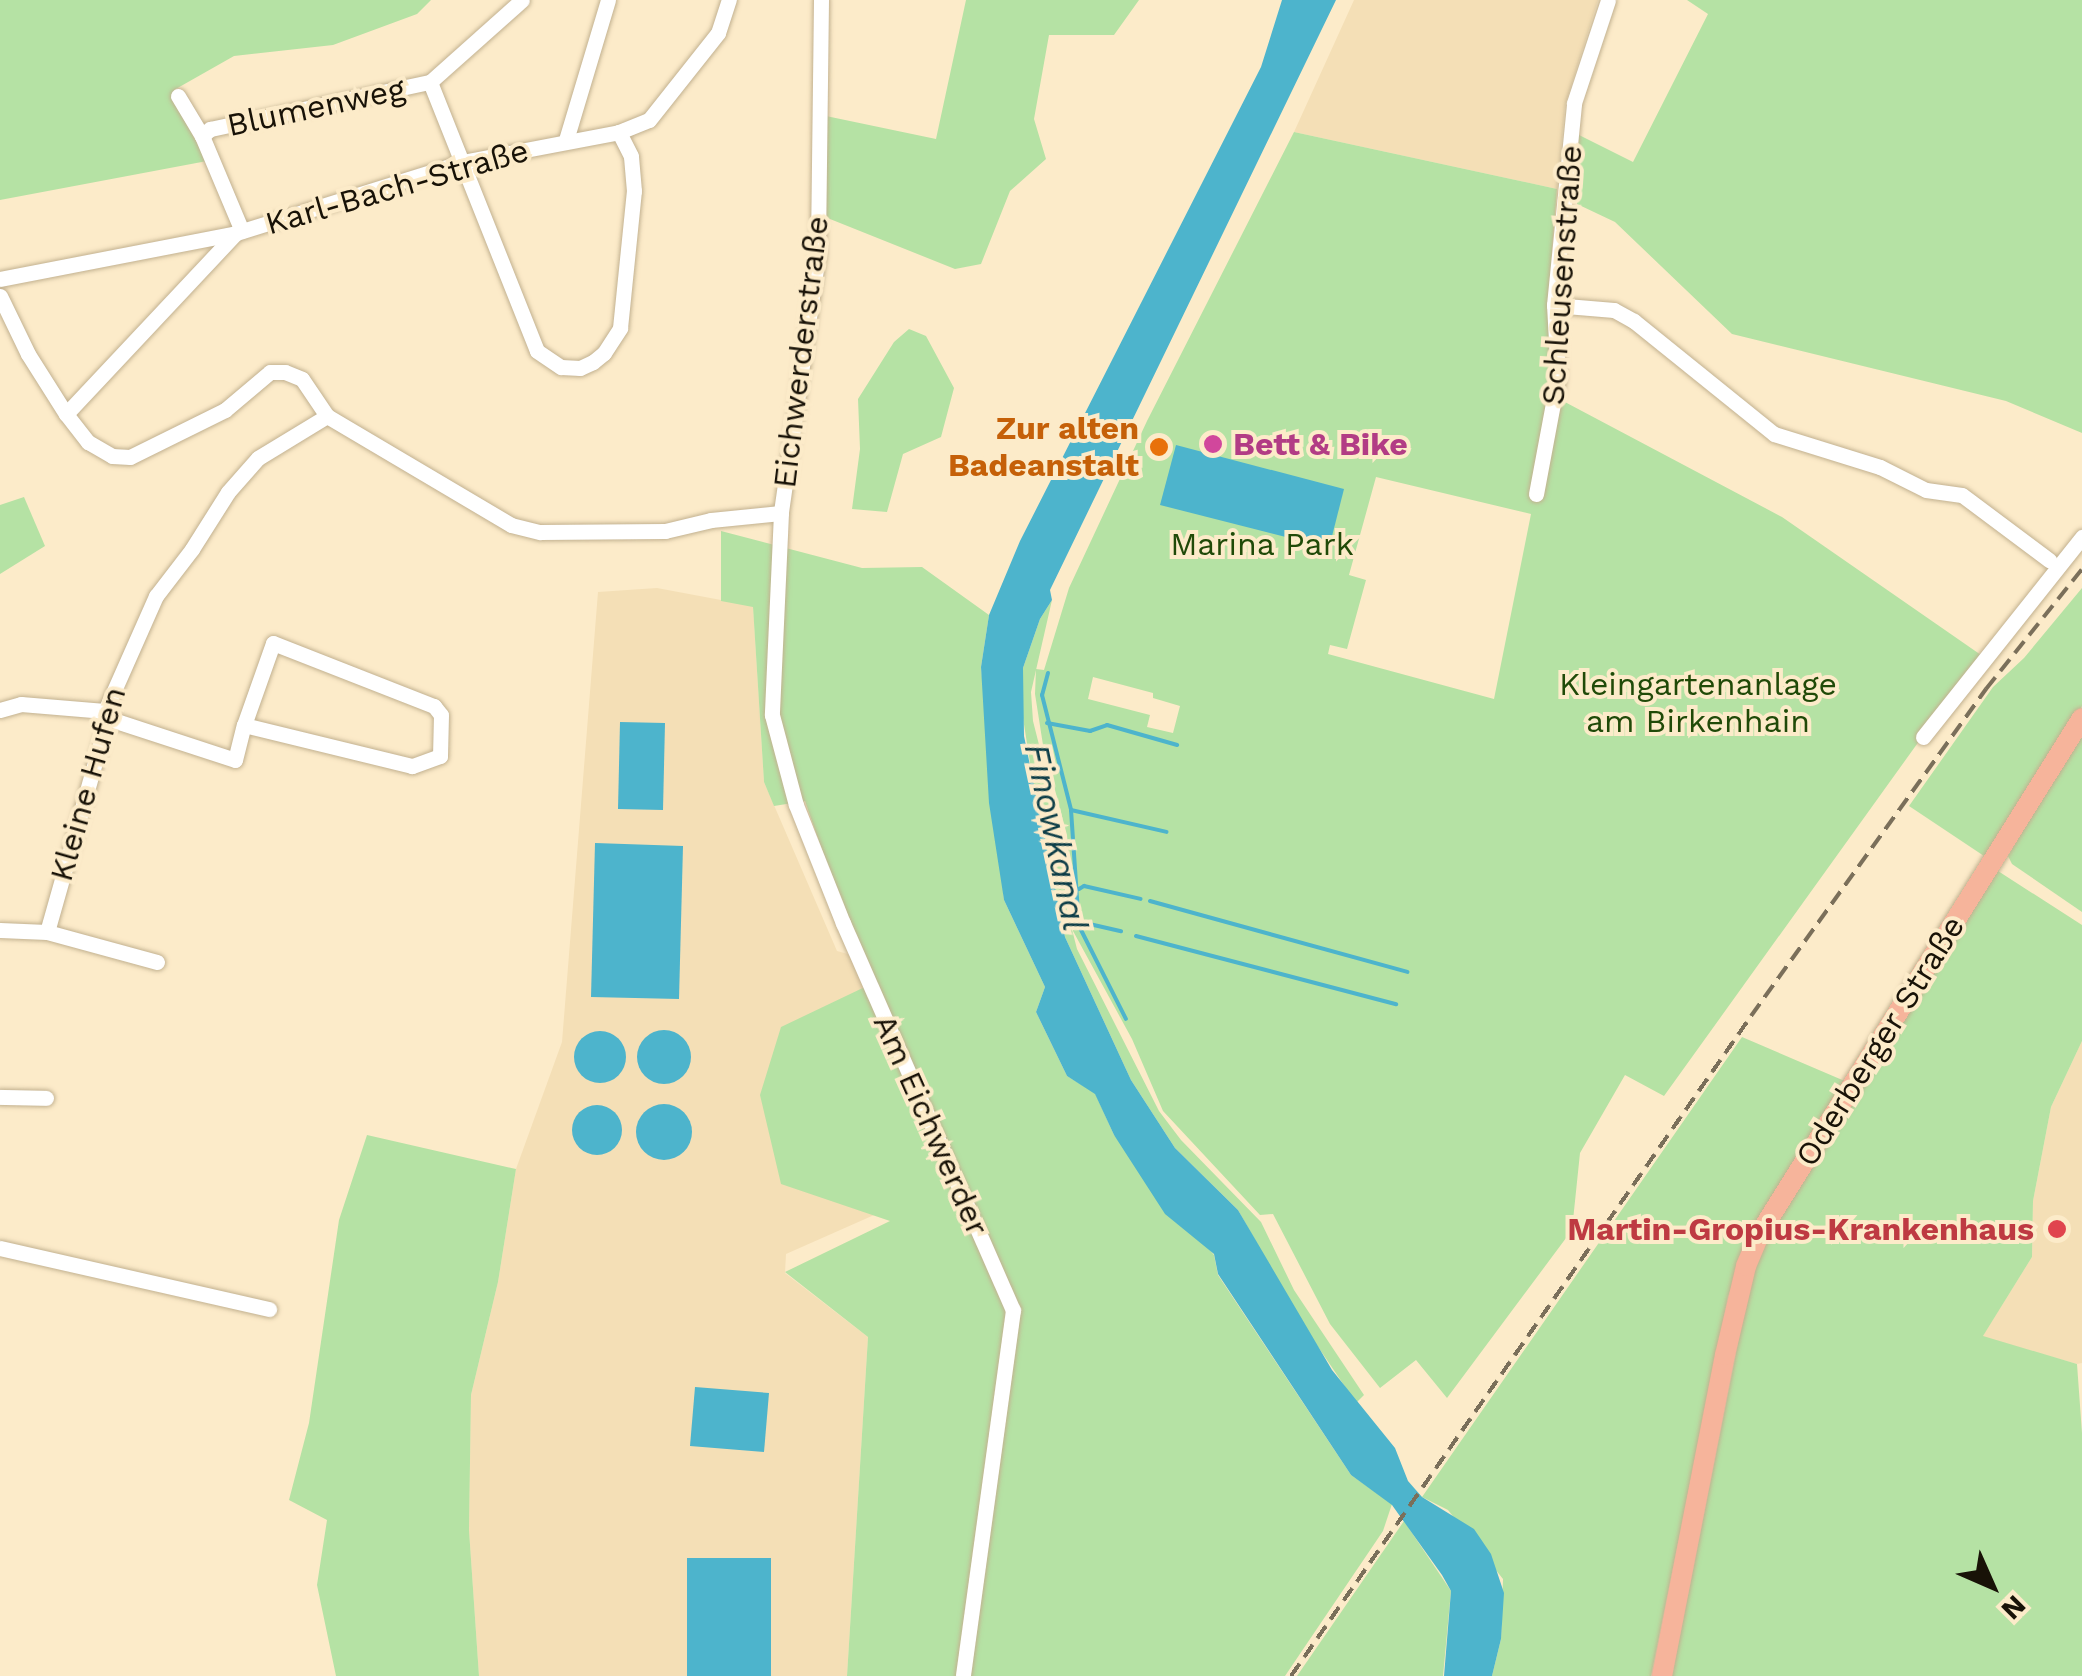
<!DOCTYPE html>
<html>
<head>
<meta charset="utf-8">
<style>
	body { margin:0 }
	#map { position:relative; width:2082px; height:1676px; overflow:hidden; background:#fcebc9; font-family:"Work Sans",sans-serif }
	div>[style] { position:absolute }
	[style*='--x'] { left:calc(var(--x)*1px); top:calc(var(--y)*1px); width:calc(var(--w)*1px); rotate:calc(var(--a)*1deg) }
	.built>* { inset:0; background:#f4dfb6 }
	.green>* { inset:0; background:#b5e2a4 }
	.water>* { inset:0; background:#4db4cc }
	.round { border-radius:50% }
	.stream>* { height:4px; margin:-2px; padding:0 2px; transform-origin:2px; border-radius:2px; background:#4db4cc }
	.roads { filter:drop-shadow(0 0 2px #c2b190) drop-shadow(0 0 2px #c2b190) }
	.minor>* { height:15px; margin:-7.5px; padding:0 7.5px; transform-origin:7.5px; border-radius:7.5px; background:#fff }
	.major>* { height:20px; margin:-10px; padding:0 10px; transform-origin:10px; border-radius:10px; background:#f6b49b }
	.rail>* { height:4px; margin-top:-2px; transform-origin:0; background:repeating-linear-gradient(90deg,#7a6f5a 0 15px,transparent 0 23px) }
	.dots>* { width:28px; height:28px; translate:-50% -50%; box-sizing:border-box; border:5px solid #fcebc9; border-radius:50% }
	span { translate:-50% -50%; white-space:nowrap; text-align:center; line-height:1.15; -webkit-text-stroke:8px #fcebc9; paint-order:stroke }
	.street-label { font-size:32px; color:#181207 }
	.food-label { font-size:32px; color:#c56008; font-weight:700 }
	.right { translate:-100% -50%; text-align:right }
	.hotel-label { font-size:32px; color:#b23c85; font-weight:700 }
	.left { translate:0 -50%; text-align:left }
	.park-label { font-size:32px; color:#204a08 }
	.health-label { font-size:32px; color:#be3a42; font-weight:700 }
	.water-label { font-size:35px; color:#0d3d47; font-style:italic }
	.north { position:absolute; left:1942px; top:1536px; width:100px; height:100px; -webkit-text-stroke:8px #fcebc9; paint-order:stroke; rotate:135deg; font-size:28px; font-weight:700; line-height:40px; text-align:center; color:#181207 }
	.north::after { content:''; display:block; margin:auto; width:35px; height:45px; background:#181207; clip-path:polygon(50% 0,100% 100%,50% 72%,0 100%) }
</style>
</head>
<body>
<div id="map">
	<div class="built">
		<i style="clip-path:polygon(1354px 0,1598px 0,1565px 105px,1557px 189px,1294px 132px)"></i>
		<i style="clip-path:polygon(657px 588px,753px 606px,764px 782px,837px 951px,851px 955px,910px 1102px,908px 1200px,786px 1254px,785px 1273px,868px 1337px,847px 1676px,479px 1676px,469px 1530px,471px 1395px,498px 1282px,516px 1169px,562px 1042px,598px 592px)"></i>
		<i style="clip-path:polygon(2082px 1041px,2082px 1363px,2077px 1364px,1982px 1337px,2032px 1257px,2033px 1201px,2051px 1107px)"></i>
	</div>
	<div class="green">
		<i style="clip-path:polygon(0 0,431px 0,417px 14px,333px 45px,234px 56px,174px 90px,176px 105px,207px 161px,0 200px)"></i>
		<i style="clip-path:polygon(966px 0,1139px 0,1114px 35px,1049px 35px,1034px 119px,1046px 159px,1010px 191px,981px 264px,955px 269px,825px 217px,826px 116px,936px 139px)"></i>
		<i style="clip-path:polygon(1687px 0,2082px 0,2082px 433px,2006px 401px,1732px 334px,1615px 222px,1577px 204px,1579px 135px,1633px 162px,1708px 14px)"></i>
		<i style="clip-path:polygon(evenodd,1294px 132px,1557px 189px,1548px 301px,1553px 377px,1542px 472px,1563px 401px,1782px 517px,1981px 655px,1664px 1096px,1625px 1075px,1580px 1153px,1572px 1230px,1447px 1398px,1416px 1360px,1380px 1388px,1330px 1324px,1273px 1214px,1260px 1215px,1163px 1111px,1132px 1039px,1073px 931px,1067px 835px,1043px 745px,1035px 694px,1036px 669px,1044px 670px,1069px 588px,1147px 421px,1294px 132px,1376px 477px,1531px 514px,1494px 699px,1328px 654px,1330px 645px,1347px 649px,1366px 580px,1349px 575px,1376px 477px,1294px 132px,1093px 677px,1153px 693px,1153px 698px,1180px 706px,1173px 733px,1147px 727px,1150px 715px,1088px 699px,1093px 677px)"></i>
		<i style="clip-path:polygon(909px 329px,926px 336px,954px 388px,941px 437px,903px 454px,887px 512px,852px 509px,860px 449px,858px 399px,894px 342px)"></i>
		<i style="clip-path:polygon(24px 497px,45px 546px,0 574px,0 505px)"></i>
		<i style="clip-path:polygon(721px 531px,862px 568px,922px 567px,989px 615px,981px 667px,1004px 900px,1045px 987px,1036px 1012px,1067px 1076px,1095px 1093px,1114px 1135px,1214px 1255px,1218px 1275px,1351px 1475px,1392px 1504px,1383px 1531px,1285px 1676px,847px 1676px,868px 1337px,785px 1272px,890px 1221px,781px 1184px,760px 1095px,781px 1027px,869px 985px,805px 801px,774px 806px,764px 782px,753px 607px,721px 601px)"></i>
		<i style="clip-path:polygon(2082px 588px,2082px 706px,1987px 858px,1909px 806px,1993px 687px,2024px 658px)"></i>
		<i style="clip-path:polygon(1052px 600px,1031px 692px,1033px 721px,1061px 832px,1066px 906px,1077px 949px,1159px 1111px,1181px 1140px,1261px 1222px,1294px 1290px,1364px 1395px,1356px 1403px,1304px 1326px,1238px 1210px,1175px 1148px,1131px 1080px,1065px 937px,1040px 826px,1023px 718px,1023px 668px,1040px 619px)"></i>
		<i style="clip-path:polygon(2082px 728px,2082px 912px,2012px 864px,2008px 856px)"></i>
		<i style="clip-path:polygon(1998px 871px,2082px 925px,2082px 1041px,2051px 1107px,2033px 1201px,2032px 1257px,1983px 1336px,2077px 1364px,2082px 1433px,2082px 1676px,1672px 1676px,1753px 1268px,1768px 1231px)"></i>
		<i style="clip-path:polygon(1742px 1037px,1847px 1082px,1741px 1264px,1728px 1296px,1651px 1676px,1492px 1676px,1501px 1639px,1503px 1579px,1448px 1510px,1422px 1497px)"></i>
		<i style="clip-path:polygon(367px 1135px,516px 1169px,498px 1282px,471px 1395px,469px 1530px,479px 1676px,336px 1676px,317px 1585px,327px 1520px,289px 1500px,309px 1423px,339px 1220px)"></i>
		<i style="clip-path:polygon(1404px 1521px,1451px 1591px,1443px 1676px,1297px 1676px)"></i>
	</div>
	<div class="water">
		<i style="clip-path:polygon(1282px 0,1336px 0,1050px 590px,1052px 600px,1040px 619px,1023px 668px,1024px 736px,1065px 937px,1131px 1080px,1175px 1148px,1238px 1210px,1332px 1370px,1395px 1448px,1408px 1481px,1422px 1497px,1474px 1529px,1491px 1554px,1504px 1593px,1501px 1639px,1492px 1676px,1444px 1676px,1451px 1591px,1442px 1575px,1392px 1505px,1351px 1475px,1218px 1274px,1214px 1254px,1165px 1214px,1114px 1135px,1095px 1094px,1067px 1076px,1036px 1012px,1045px 987px,1004px 900px,989px 803px,981px 667px,989px 615px,1020px 541px,1261px 67px)"></i>
		<i style="clip-path:polygon(1176px 445px,1344px 489px,1329px 548px,1160px 505px)"></i>
		<i style="clip-path:polygon(620px 722px,665px 723px,663px 810px,618px 809px)"></i>
		<i style="clip-path:polygon(595px 843px,683px 846px,679px 999px,591px 997px)"></i>
		<i class="round" style="left:637px;top:1030px;width:54px;height:54px"></i>
		<i class="round" style="left:574px;top:1031px;width:52px;height:52px"></i>
		<i class="round" style="left:636px;top:1104px;width:56px;height:56px"></i>
		<i class="round" style="left:572px;top:1105px;width:50px;height:50px"></i>
		<i style="clip-path:polygon(695px 1387px,769px 1393px,764px 1452px,690px 1446px)"></i>
		<i style="clip-path:polygon(687px 1558px,771px 1558px,771px 1676px,687px 1676px)"></i>
	</div>
	<div class="stream">
		<i style="--x:1048;--y:673;--w:23;--a:105"></i>
		<i style="--x:1042;--y:695;--w:119;--a:75.8"></i>
		<i style="--x:1071;--y:810;--w:116;--a:86.1"></i>
		<i style="--x:1079;--y:926;--w:104;--a:63.2"></i>
		<i style="--x:1047;--y:723;--w:44;--a:10.5"></i>
		<i style="--x:1090;--y:731;--w:18;--a:-19"></i>
		<i style="--x:1107;--y:725;--w:73;--a:15.9"></i>
		<i style="--x:1071;--y:810;--w:98;--a:12.9"></i>
		<i style="--x:1079;--y:889;--w:6;--a:-31"></i>
		<i style="--x:1084;--y:886;--w:58;--a:12.8"></i>
		<i style="--x:1150;--y:901;--w:267;--a:15.4"></i>
		<i style="--x:1079;--y:926;--w:7;--a:-27"></i>
		<i style="--x:1085;--y:923;--w:37;--a:13"></i>
		<i style="--x:1136;--y:936;--w:269;--a:14.7"></i>
	</div>
	<div class="roads">
		<div class="minor">
			<i style="--x:821;--y:0;--w:255;--a:90.7"></i>
			<i style="--x:818;--y:255;--w:261;--a:98.2"></i>
			<i style="--x:781;--y:513;--w:202;--a:92.6"></i>
			<i style="--x:772;--y:715;--w:93;--a:75.1"></i>
			<i style="--x:796;--y:805;--w:127;--a:68.3"></i>
			<i style="--x:843;--y:923;--w:423;--a:66.3"></i>
			<i style="--x:1013;--y:1310;--w:369;--a:97.8"></i>
			<i style="--x:430;--y:82;--w:289;--a:68.3"></i>
			<i style="--x:537;--y:351;--w:29;--a:34"></i>
			<i style="--x:561;--y:367;--w:19;--a:3"></i>
			<i style="--x:580;--y:368;--w:14;--a:-25"></i>
			<i style="--x:593;--y:362;--w:14;--a:-39"></i>
			<i style="--x:604;--y:353;--w:30;--a:-57"></i>
			<i style="--x:620;--y:328;--w:138;--a:-84.2"></i>
			<i style="--x:634;--y:191;--w:35;--a:-95"></i>
			<i style="--x:631;--y:156;--w:27;--a:-117"></i>
			<i style="--x:178;--y:96;--w:47;--a:59"></i>
			<i style="--x:202;--y:136;--w:103;--a:67.2"></i>
			<i style="--x:202;--y:136;--w:11;--a:-41"></i>
			<i style="--x:210;--y:129;--w:225;--a:-12.1"></i>
			<i style="--x:430;--y:82;--w:123;--a:-41.7"></i>
			<i style="--x:566;--y:140;--w:146;--a:-73.3"></i>
			<i style="--x:0;--y:279;--w:240;--a:-11"></i>
			<i style="--x:236;--y:233;--w:237;--a:-17.4"></i>
			<i style="--x:462;--y:162;--w:160;--a:-10.8"></i>
			<i style="--x:619;--y:132;--w:32;--a:-22"></i>
			<i style="--x:649;--y:120;--w:111;--a:-51.6"></i>
			<i style="--x:718;--y:33;--w:35;--a:-72"></i>
			<i style="--x:0;--y:296;--w:64;--a:64.2"></i>
			<i style="--x:28;--y:354;--w:71;--a:57.7"></i>
			<i style="--x:66;--y:414;--w:36;--a:52"></i>
			<i style="--x:88;--y:442;--w:28;--a:30"></i>
			<i style="--x:112;--y:456;--w:18;--a:3"></i>
			<i style="--x:130;--y:457;--w:106;--a:-26.3"></i>
			<i style="--x:225;--y:410;--w:59;--a:-40.2"></i>
			<i style="--x:270;--y:372;--w:15;--a:0"></i>
			<i style="--x:285;--y:372;--w:18;--a:22"></i>
			<i style="--x:302;--y:379;--w:45;--a:56"></i>
			<i style="--x:327;--y:416;--w:214;--a:30.6"></i>
			<i style="--x:511;--y:525;--w:30;--a:14"></i>
			<i style="--x:540;--y:532;--w:125;--a:-0.5"></i>
			<i style="--x:665;--y:531;--w:47;--a:-13.4"></i>
			<i style="--x:711;--y:520;--w:70;--a:-5.7"></i>
			<i style="--x:1554;--y:305;--w:60;--a:4.8"></i>
			<i style="--x:1614;--y:310;--w:23;--a:29"></i>
			<i style="--x:1634;--y:321;--w:180;--a:38.9"></i>
			<i style="--x:1774;--y:434;--w:111;--a:17.3"></i>
			<i style="--x:1880;--y:467;--w:51;--a:26.6"></i>
			<i style="--x:1926;--y:490;--w:36;--a:8"></i>
			<i style="--x:1962;--y:495;--w:109;--a:36.8"></i>
			<i style="--x:66;--y:414;--w:245;--a:-46.8"></i>
			<i style="--x:1536;--y:494;--w:120;--a:-79.4"></i>
			<i style="--x:1558;--y:376;--w:71;--a:-93.2"></i>
			<i style="--x:1554;--y:305;--w:203;--a:-84.3"></i>
			<i style="--x:1574;--y:103;--w:108;--a:-71.7"></i>
			<i style="--x:0;--y:710;--w:22;--a:-16"></i>
			<i style="--x:21;--y:704;--w:84;--a:4.8"></i>
			<i style="--x:105;--y:711;--w:15;--a:42"></i>
			<i style="--x:116;--y:721;--w:125;--a:18.1"></i>
			<i style="--x:235;--y:760;--w:36;--a:-76"></i>
			<i style="--x:244;--y:725;--w:87;--a:-70.5"></i>
			<i style="--x:273;--y:643;--w:173;--a:21.4"></i>
			<i style="--x:434;--y:706;--w:11;--a:52"></i>
			<i style="--x:441;--y:715;--w:41;--a:91.4"></i>
			<i style="--x:440;--y:756;--w:30;--a:160"></i>
			<i style="--x:412;--y:766;--w:173;--a:-166.3"></i>
			<i style="--x:1923;--y:737;--w:256;--a:-51.5"></i>
			<i style="--x:0;--y:930;--w:47;--a:2.4"></i>
			<i style="--x:47;--y:932;--w:114;--a:15.3"></i>
			<i style="--x:47;--y:932;--w:206;--a:-74.2"></i>
			<i style="--x:103;--y:734;--w:23;--a:-85"></i>
			<i style="--x:105;--y:711;--w:126;--a:-66.1"></i>
			<i style="--x:156;--y:596;--w:59;--a:-52.5"></i>
			<i style="--x:192;--y:549;--w:67;--a:-57.7"></i>
			<i style="--x:228;--y:492;--w:45;--a:-48.6"></i>
			<i style="--x:258;--y:458;--w:81;--a:-31.3"></i>
			<i style="--x:0;--y:1097;--w:46;--a:1.2"></i>
			<i style="--x:0;--y:1248;--w:276;--a:12.8"></i>
		</div>
		<div class="major">
			<i style="--x:1662;--y:1676;--w:327;--a:-78.9"></i>
			<i style="--x:1725;--y:1355;--w:91;--a:-76.7"></i>
			<i style="--x:1746;--y:1266;--w:36;--a:-67"></i>
			<i style="--x:1760;--y:1233;--w:607;--a:-57.98"></i>
		</div>
	</div>
	<div class="rail">
		<i style="--x:1291;--y:1676;--w:804;--a:-55.12"></i>
		<i style="--x:1751;--y:1016;--w:403;--a:-54.3"></i>
		<i style="--x:1986;--y:689;--w:154;--a:-51.3"></i>
	</div>
	<div class="dots">
		<i style="left:1213px;top:444px;background:#d1479c"></i>
		<i style="left:1159px;top:447px;background:#e8710a"></i>
		<i style="left:2057px;top:1229px;background:#e0444e"></i>
	</div>
	<div class="street-label">
		<span style="left:316px;top:107px;rotate:-12deg">Blumenweg</span>
		<span style="left:397px;top:187px;rotate:-16deg">Karl-Bach-Straße</span>
		<span style="left:1562px;top:275px;rotate:-86deg">Schleusenstraße</span>
		<span style="left:801px;top:352px;rotate:-83deg">Eichwerderstraße</span>
		<span style="left:88px;top:784px;rotate:-74deg">Kleine Hufen</span>
		<span style="left:1880px;top:1041px;rotate:-58deg">Oderberger Straße</span>
		<span style="left:931px;top:1125px;rotate:66deg">Am Eichwerder</span>
	</div>
	<div class="food-label">
		<span class="right" style="left:1139px;top:447px">Zur alten<br>Badeanstalt</span>
	</div>
	<div class="hotel-label">
		<span class="left" style="left:1233px;top:444px">Bett &amp; Bike</span>
	</div>
	<div class="park-label">
		<span style="left:1262px;top:544px">Marina Park</span>
		<span style="left:1698px;top:703px">Kleingartenanlage<br>am Birkenhain</span>
	</div>
	<div class="health-label">
		<span class="right" style="left:2034px;top:1229px">Martin-Gropius-Krankenhaus</span>
	</div>
	<div class="water-label">
		<span style="left:1056px;top:837px;rotate:78deg">Finowkanal</span>
	</div>
	<div class="north">N</div>
</div>
</body>
</html>
